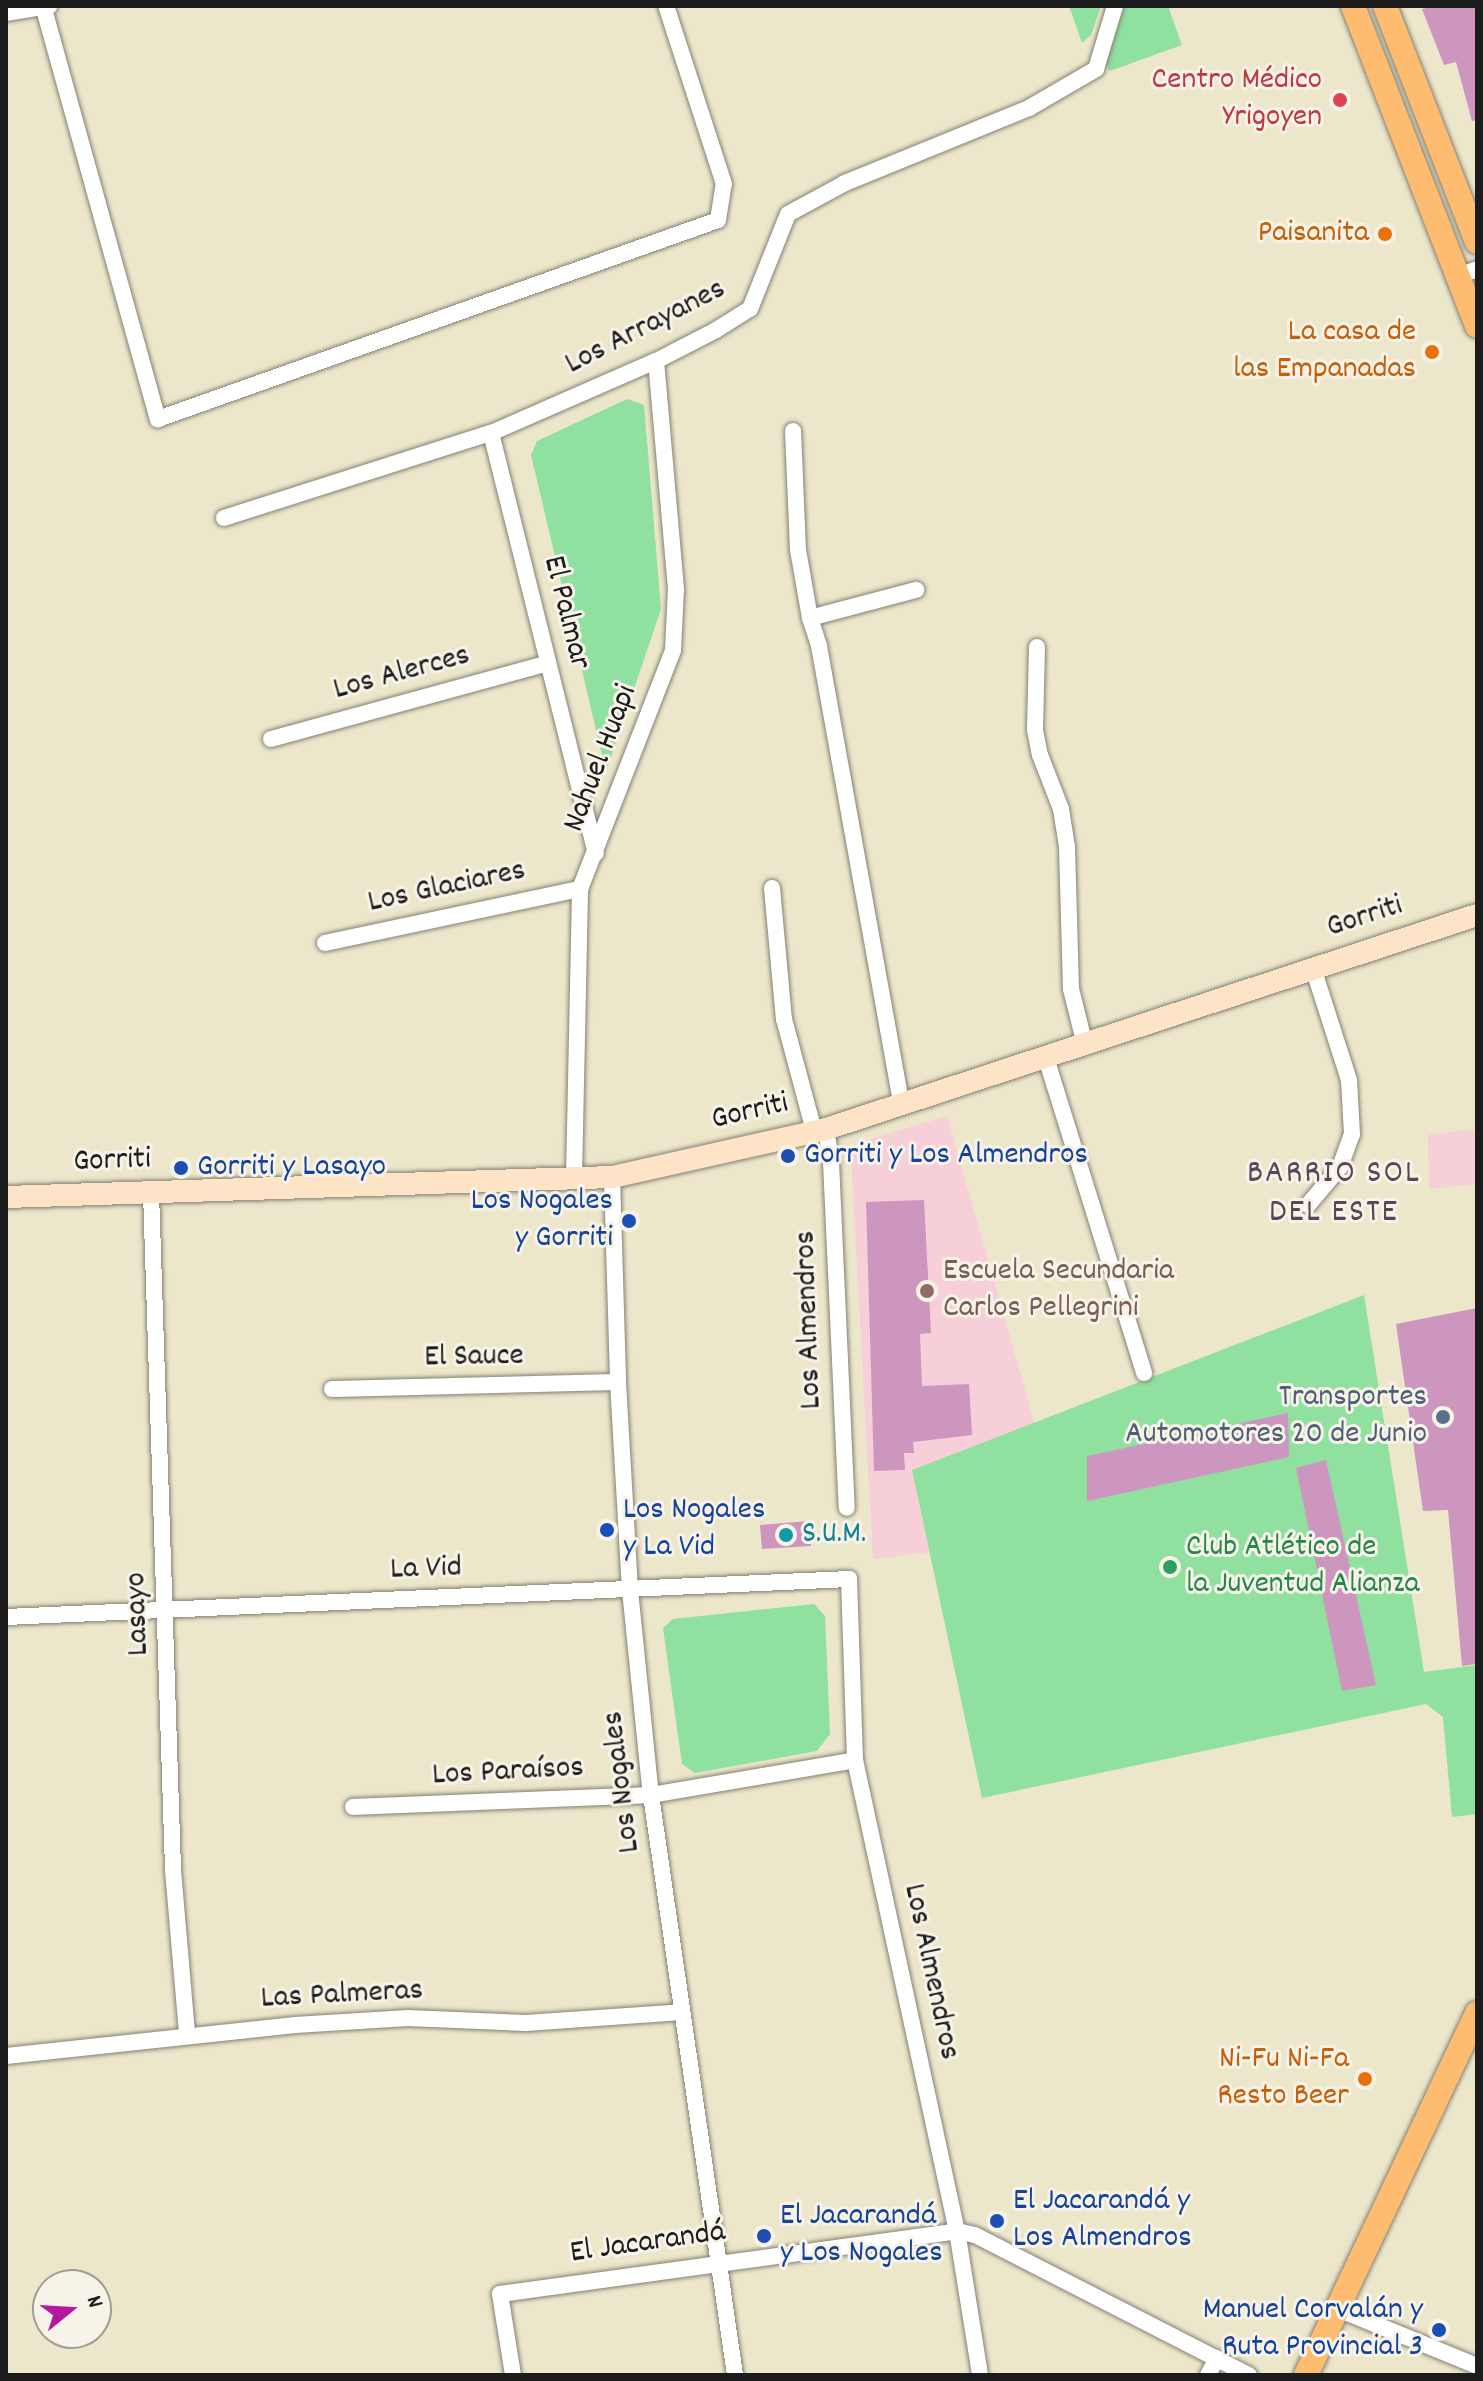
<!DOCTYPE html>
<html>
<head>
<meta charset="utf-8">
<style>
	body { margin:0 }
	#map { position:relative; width:1483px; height:2381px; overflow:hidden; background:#ece6cb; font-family:Dekko,sans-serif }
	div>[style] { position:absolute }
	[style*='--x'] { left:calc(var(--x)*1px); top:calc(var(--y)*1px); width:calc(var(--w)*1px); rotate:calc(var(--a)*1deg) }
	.built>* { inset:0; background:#f6cfd9 }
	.green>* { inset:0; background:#90e0a0 }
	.building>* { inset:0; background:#cd96bf }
	.roads { filter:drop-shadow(0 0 2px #848174) drop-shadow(0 0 2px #848174) }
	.street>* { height:16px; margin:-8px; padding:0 8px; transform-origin:8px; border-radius:8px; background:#fff }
	.secondary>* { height:22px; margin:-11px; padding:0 11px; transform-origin:11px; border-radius:11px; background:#fee4c6 }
	.primary>* { height:24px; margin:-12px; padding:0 12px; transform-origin:12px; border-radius:12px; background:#fdbc70 }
	.dots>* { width:22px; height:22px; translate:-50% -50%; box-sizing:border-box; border:4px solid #f7f3e8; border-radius:50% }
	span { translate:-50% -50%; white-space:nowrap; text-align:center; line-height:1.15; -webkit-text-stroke:6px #f7f3e8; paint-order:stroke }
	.health-label { font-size:32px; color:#be3a42 }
	.right { translate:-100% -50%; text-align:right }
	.food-label { font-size:32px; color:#c56008 }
	.street-label { font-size:32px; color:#1c1c1c }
	.transit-label { font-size:32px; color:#164399 }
	.left { translate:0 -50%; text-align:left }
	.education-label { font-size:32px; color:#785e54 }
	.service-label { font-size:32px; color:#4e5e75 }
	.culture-label { font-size:32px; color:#0d838f }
	.leisure-label { font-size:32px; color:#27864d }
	.neighbourhood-label { font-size:34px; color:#5a4755; letter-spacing:2px }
	.frame { position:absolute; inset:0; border:8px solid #1c1c1c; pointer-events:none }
	.north { position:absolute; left:32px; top:2269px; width:80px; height:80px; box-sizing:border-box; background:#f7f3e8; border:2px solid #9f9d96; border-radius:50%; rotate:72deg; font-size:22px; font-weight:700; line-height:32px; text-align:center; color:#1c1c1c }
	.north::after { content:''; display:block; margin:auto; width:28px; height:36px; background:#b5179e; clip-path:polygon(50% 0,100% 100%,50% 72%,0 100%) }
</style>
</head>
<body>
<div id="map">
	<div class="built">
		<i style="clip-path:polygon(947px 1116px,1035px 1425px,912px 1470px,929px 1552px,873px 1559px,851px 1158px,864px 1141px)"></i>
		<i style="clip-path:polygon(1477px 1129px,1477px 1184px,1429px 1189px,1428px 1135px)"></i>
	</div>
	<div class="green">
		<i style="clip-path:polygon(1069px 6px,1101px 6px,1091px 35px,1082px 43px)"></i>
		<i style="clip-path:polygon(1125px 6px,1168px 6px,1182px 45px,1110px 71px,1103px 60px)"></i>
		<i style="clip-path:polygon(627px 399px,644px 405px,661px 609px,606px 772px,531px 455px,537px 441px)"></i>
		<i style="clip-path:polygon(1364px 1295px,1424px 1672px,1477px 1665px,1477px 1814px,1452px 1817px,1443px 1717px,1426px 1704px,982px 1798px,912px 1470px)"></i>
		<i style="clip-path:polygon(814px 1604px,825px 1616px,830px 1734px,817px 1751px,695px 1773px,682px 1764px,663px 1628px,673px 1619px)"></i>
	</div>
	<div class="building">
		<i style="clip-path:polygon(1435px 6px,1477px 6px,1477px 120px,1472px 121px,1456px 62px,1444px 65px,1422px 9px)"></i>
		<i style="clip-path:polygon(924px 1200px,931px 1333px,920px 1334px,922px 1386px,969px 1384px,972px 1435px,913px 1442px,914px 1453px,904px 1453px,905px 1470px,874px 1471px,866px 1202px)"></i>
		<i style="clip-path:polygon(1477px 1308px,1477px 1664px,1462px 1666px,1448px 1510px,1423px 1511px,1396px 1324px)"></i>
		<i style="clip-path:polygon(1288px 1413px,1289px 1457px,1087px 1501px,1087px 1456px)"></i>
		<i style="clip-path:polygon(1326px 1460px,1376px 1685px,1342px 1691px,1296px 1468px)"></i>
		<i style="clip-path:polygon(809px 1521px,811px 1546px,762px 1549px,760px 1525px)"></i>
	</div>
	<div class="roads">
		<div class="street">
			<i style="--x:44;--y:9;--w:426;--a:74.5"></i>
			<i style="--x:158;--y:419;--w:594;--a:-19.56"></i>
			<i style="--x:718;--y:220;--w:36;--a:-81"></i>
			<i style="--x:724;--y:184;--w:187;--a:-108"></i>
			<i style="--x:6;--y:13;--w:44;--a:-9.2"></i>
			<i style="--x:1458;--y:276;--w:20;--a:-20"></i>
			<i style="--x:793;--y:431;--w:119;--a:87.6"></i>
			<i style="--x:798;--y:550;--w:69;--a:80"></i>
			<i style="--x:810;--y:618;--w:29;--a:72"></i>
			<i style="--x:819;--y:646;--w:465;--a:79.8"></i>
			<i style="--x:491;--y:433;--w:433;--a:76"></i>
			<i style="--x:224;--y:518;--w:280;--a:-17.7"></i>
			<i style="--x:491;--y:433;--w:180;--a:-23.6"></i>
			<i style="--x:656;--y:361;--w:68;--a:-27.3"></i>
			<i style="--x:716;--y:330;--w:40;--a:-32"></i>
			<i style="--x:750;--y:309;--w:102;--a:-68.2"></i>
			<i style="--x:788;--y:214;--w:65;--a:-28.5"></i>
			<i style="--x:845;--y:183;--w:199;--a:-22.2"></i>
			<i style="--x:1029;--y:108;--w:78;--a:-30.2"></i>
			<i style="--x:1096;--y:69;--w:66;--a:-73.2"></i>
			<i style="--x:810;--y:618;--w:110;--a:-14.8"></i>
			<i style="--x:1037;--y:647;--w:83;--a:91.4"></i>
			<i style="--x:1035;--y:730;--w:25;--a:79"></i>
			<i style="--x:1040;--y:755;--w:58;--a:68.7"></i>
			<i style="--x:1061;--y:809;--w:37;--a:81"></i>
			<i style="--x:1067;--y:846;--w:143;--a:88.4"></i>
			<i style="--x:1071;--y:989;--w:58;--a:76"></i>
			<i style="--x:271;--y:739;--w:287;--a:-15.3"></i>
			<i style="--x:772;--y:888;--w:132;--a:84.8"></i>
			<i style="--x:784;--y:1019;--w:116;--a:75"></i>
			<i style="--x:325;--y:943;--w:261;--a:-12"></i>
			<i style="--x:1046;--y:1058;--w:330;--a:72.7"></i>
			<i style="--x:826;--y:1129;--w:33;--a:81"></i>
			<i style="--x:831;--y:1162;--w:346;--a:87.4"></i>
			<i style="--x:612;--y:1177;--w:205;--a:88.3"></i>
			<i style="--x:618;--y:1382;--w:208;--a:86.7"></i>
			<i style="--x:630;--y:1590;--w:206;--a:84.2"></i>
			<i style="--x:651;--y:1795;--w:586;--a:81.76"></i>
			<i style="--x:574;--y:1178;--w:289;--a:-88.8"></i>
			<i style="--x:580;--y:889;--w:256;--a:-68.7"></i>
			<i style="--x:673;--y:650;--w:61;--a:-87.2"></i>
			<i style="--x:676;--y:589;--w:229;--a:-95"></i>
			<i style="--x:151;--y:1192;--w:678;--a:88.14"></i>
			<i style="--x:173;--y:1870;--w:165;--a:85.1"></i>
			<i style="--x:1308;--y:1205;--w:50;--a:-49.9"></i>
			<i style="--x:1340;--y:1167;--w:35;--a:-70"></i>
			<i style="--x:1352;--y:1134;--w:54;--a:-93.2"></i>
			<i style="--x:1349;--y:1080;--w:118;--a:-107.8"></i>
			<i style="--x:332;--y:1389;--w:286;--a:-1.4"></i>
			<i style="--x:6;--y:1617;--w:844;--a:-2.58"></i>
			<i style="--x:849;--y:1579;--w:181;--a:88.1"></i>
			<i style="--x:855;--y:1760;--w:482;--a:77.8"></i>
			<i style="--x:957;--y:2231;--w:146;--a:80.9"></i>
			<i style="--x:353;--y:1807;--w:298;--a:-2.3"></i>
			<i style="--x:651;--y:1795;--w:207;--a:-9.7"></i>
			<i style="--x:6;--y:2056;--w:291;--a:-6.1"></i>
			<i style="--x:295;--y:2025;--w:113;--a:-3.5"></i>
			<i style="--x:408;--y:2018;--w:118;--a:2.4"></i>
			<i style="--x:526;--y:2023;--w:156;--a:-4"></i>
			<i style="--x:1338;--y:2309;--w:150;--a:22.3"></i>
			<i style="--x:513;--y:2375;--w:82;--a:-99.1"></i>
			<i style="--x:500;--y:2294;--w:461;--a:-7.8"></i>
			<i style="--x:957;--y:2231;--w:18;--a:13"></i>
			<i style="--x:975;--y:2235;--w:308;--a:27.1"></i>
			<i style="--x:1208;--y:2375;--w:19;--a:-62"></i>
		</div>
		<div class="secondary">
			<i style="--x:6;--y:1197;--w:606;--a:-1.89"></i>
			<i style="--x:612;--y:1177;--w:219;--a:-12.6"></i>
			<i style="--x:826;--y:1129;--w:685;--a:-18.2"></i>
		</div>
		<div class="primary">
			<i style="--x:1353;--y:6;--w:343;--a:68.8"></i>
			<i style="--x:1385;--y:6;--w:253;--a:68.7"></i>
			<i style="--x:1306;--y:2375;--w:400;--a:-64.7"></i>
		</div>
	</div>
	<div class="dots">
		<i style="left:1340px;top:100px;background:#e0444e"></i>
		<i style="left:1385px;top:234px;background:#e8710a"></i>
		<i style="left:1432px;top:352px;background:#e8710a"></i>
		<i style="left:788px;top:1156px;background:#1a4fb4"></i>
		<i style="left:181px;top:1168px;background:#1a4fb4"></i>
		<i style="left:629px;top:1221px;background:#1a4fb4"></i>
		<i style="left:927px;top:1291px;background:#8d6e63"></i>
		<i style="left:1443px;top:1417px;background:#5c6f8a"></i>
		<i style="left:607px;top:1530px;background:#1a4fb4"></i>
		<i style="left:786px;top:1535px;background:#0f9aa8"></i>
		<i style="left:1170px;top:1567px;background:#2e9e5b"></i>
		<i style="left:1365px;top:2079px;background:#e8710a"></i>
		<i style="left:997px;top:2221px;background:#1a4fb4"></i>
		<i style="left:764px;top:2236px;background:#1a4fb4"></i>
		<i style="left:1439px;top:2330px;background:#1a4fb4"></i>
	</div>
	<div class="health-label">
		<span class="right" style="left:1322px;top:100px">Centro Médico<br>Yrigoyen</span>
	</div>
	<div class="food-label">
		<span class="right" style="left:1369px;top:234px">Paisanita</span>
		<span class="right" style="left:1416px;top:352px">La casa de<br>las Empanadas</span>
		<span class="right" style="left:1349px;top:2079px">Ni-Fu Ni-Fa<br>Resto Beer</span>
	</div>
	<div class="street-label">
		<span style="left:646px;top:328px;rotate:-27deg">Los Arrayanes</span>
		<span style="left:565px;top:613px;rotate:76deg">El Palmar</span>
		<span style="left:402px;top:674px;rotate:-15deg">Los Alerces</span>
		<span style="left:602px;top:759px;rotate:-69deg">Nahuel Huapi</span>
		<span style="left:447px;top:888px;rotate:-12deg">Los Glaciares</span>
		<span style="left:1365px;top:918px;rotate:-18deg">Gorriti</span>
		<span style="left:750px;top:1113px;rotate:-13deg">Gorriti</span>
		<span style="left:112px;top:1162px;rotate:-2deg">Gorriti</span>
		<span style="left:810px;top:1320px;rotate:-92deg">Los Almendros</span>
		<span style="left:474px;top:1358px;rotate:-1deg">El Sauce</span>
		<span style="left:426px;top:1570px;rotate:-2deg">La Vid</span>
		<span style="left:139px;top:1614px;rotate:-92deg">Lasayo</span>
		<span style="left:508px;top:1773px;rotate:-3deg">Los Paraísos</span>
		<span style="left:623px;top:1782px;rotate:-97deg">Los Nogales</span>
		<span style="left:930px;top:1972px;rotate:78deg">Los Almendros</span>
		<span style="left:342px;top:1996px;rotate:-3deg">Las Palmeras</span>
		<span style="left:648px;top:2244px;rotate:-8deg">El Jacarandá</span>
	</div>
	<div class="transit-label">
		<span class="left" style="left:804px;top:1156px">Gorriti y Los Almendros</span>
		<span class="left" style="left:197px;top:1168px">Gorriti y Lasayo</span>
		<span class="right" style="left:613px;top:1221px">Los Nogales<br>y Gorriti</span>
		<span class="left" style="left:623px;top:1530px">Los Nogales<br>y La Vid</span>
		<span class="left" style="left:1013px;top:2221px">El Jacarandá y<br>Los Almendros</span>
		<span class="left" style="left:780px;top:2236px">El Jacarandá<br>y Los Nogales</span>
		<span class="right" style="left:1423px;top:2330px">Manuel Corvalán y<br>Ruta Provincial 3</span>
	</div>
	<div class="education-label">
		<span class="left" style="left:943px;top:1291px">Escuela Secundaria<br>Carlos Pellegrini</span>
	</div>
	<div class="service-label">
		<span class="right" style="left:1427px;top:1417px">Transportes<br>Automotores 20 de Junio</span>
	</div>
	<div class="culture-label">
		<span class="left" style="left:802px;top:1535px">S.U.M.</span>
	</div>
	<div class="leisure-label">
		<span class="left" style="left:1186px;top:1567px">Club Atlético de<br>la Juventud Alianza</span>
	</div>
	<div class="neighbourhood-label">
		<span style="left:1334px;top:1194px">BARRIO SOL<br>DEL ESTE</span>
	</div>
	<div class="frame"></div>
	<div class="north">N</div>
</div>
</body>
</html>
